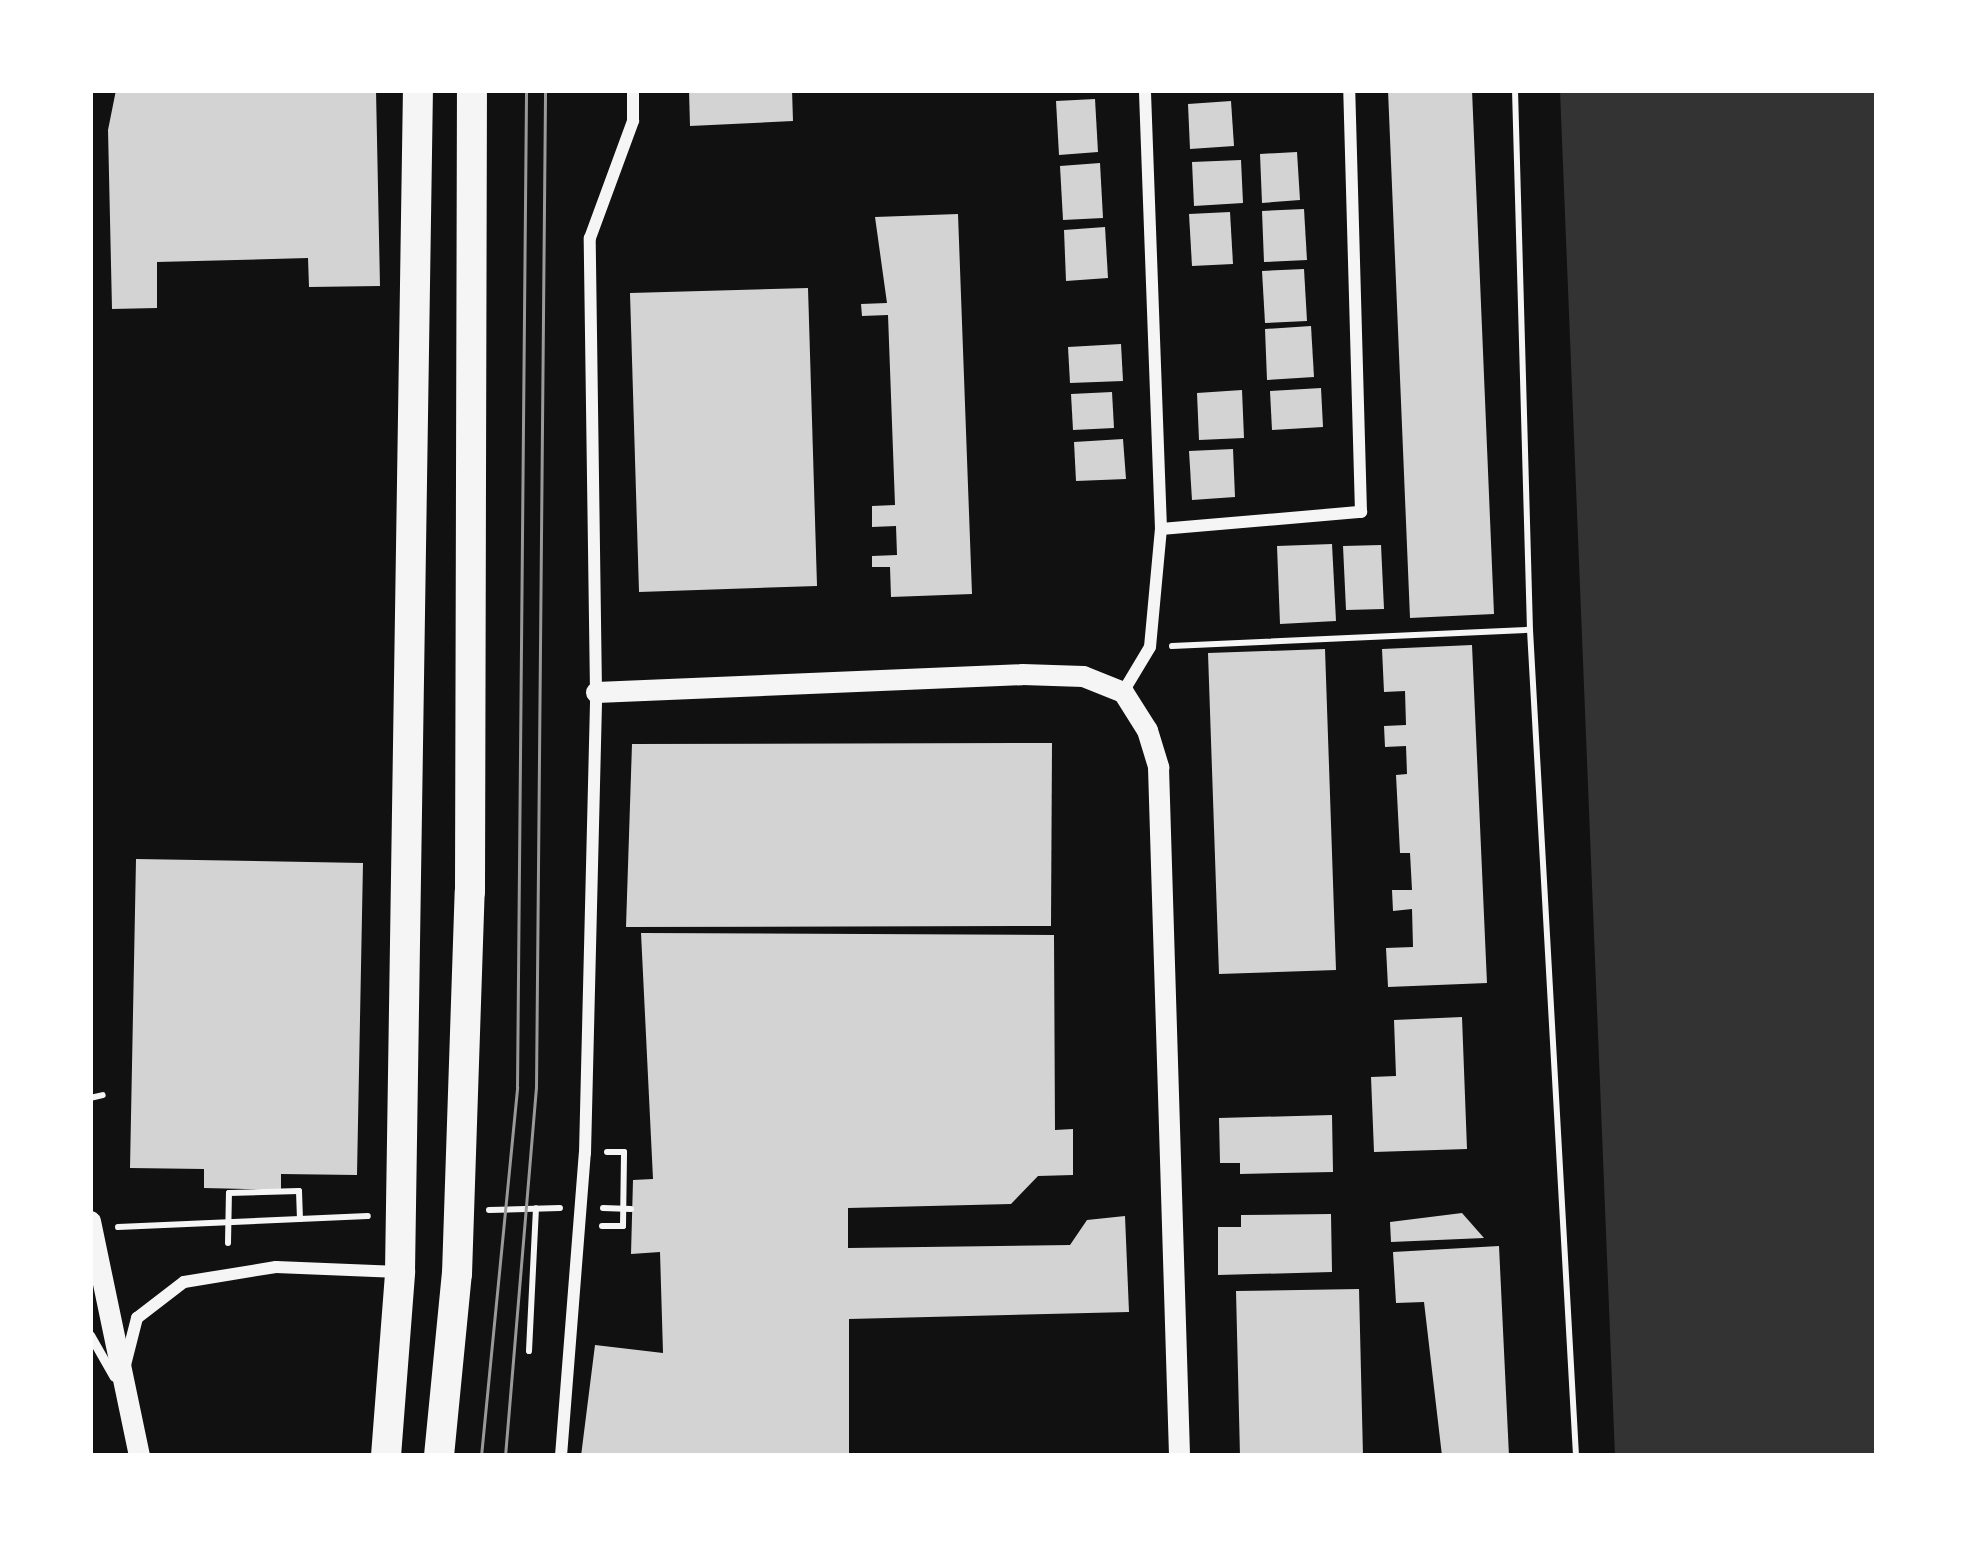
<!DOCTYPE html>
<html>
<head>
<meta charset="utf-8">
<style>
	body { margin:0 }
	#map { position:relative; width:1967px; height:1546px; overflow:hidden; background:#111; font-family:Lato,sans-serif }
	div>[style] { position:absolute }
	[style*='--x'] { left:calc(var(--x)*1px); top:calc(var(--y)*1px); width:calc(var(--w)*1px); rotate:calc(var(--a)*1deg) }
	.water>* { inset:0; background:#333 }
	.building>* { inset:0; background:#d3d3d3 }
	.path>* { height:6px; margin:-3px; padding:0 3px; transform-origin:3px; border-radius:3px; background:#f5f5f5 }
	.service>* { height:9px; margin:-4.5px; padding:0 4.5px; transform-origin:4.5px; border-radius:4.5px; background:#f5f5f5 }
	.minor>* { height:12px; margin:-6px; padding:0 6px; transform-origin:6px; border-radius:6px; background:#f5f5f5 }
	.tertiary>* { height:21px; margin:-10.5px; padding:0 10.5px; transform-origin:10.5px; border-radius:10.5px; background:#f5f5f5 }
	.trunk>* { height:30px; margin:-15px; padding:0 15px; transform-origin:15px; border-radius:15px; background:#f5f5f5 }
	.tram>* { height:3px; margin:-1.5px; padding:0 1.5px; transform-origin:1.5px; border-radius:1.5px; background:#9a9a9a }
	span { translate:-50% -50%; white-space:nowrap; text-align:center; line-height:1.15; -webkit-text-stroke:9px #fff; paint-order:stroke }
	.frame { position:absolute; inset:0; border:93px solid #fff; pointer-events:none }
</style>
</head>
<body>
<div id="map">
	<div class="water">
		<i style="clip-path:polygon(1560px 90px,1877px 90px,1877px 1456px,1615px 1456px)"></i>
	</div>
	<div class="building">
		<i style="clip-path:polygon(116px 90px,376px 90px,380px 286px,309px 287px,308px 258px,157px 262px,157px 308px,112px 309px,108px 130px)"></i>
		<i style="clip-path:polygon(689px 90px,792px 90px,793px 121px,690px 126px)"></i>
		<i style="clip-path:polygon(1388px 90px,1472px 90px,1494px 614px,1410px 618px)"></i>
		<i style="clip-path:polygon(1095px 99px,1098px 152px,1059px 155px,1056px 101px)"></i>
		<i style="clip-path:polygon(1231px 101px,1234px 146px,1190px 149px,1188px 104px)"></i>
		<i style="clip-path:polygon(1297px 152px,1300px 200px,1262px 203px,1260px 154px)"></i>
		<i style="clip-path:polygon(1241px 160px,1243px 203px,1194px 206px,1192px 162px)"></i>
		<i style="clip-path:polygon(1100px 163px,1103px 218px,1063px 220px,1060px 166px)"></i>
		<i style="clip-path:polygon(1304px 209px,1307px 260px,1264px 262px,1262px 211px)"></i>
		<i style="clip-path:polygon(1230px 212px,1233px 264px,1192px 266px,1189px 214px)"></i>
		<i style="clip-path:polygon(958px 214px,972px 594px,891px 597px,890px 567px,872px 567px,872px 556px,897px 555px,896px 526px,872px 527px,872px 506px,895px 505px,888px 315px,862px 316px,861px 304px,887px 303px,875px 217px)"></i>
		<i style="clip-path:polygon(1105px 227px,1108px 278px,1066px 281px,1064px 230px)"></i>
		<i style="clip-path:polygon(1304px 269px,1307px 321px,1265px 323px,1262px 271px)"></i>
		<i style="clip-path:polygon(808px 288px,817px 586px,639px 592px,630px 293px)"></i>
		<i style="clip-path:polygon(1311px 326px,1314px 377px,1267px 380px,1265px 329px)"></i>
		<i style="clip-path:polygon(1121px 344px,1123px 381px,1070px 383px,1068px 347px)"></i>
		<i style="clip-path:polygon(1321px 388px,1323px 427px,1272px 430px,1270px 391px)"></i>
		<i style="clip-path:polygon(1242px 390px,1244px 438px,1199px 440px,1197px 393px)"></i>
		<i style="clip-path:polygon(1112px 392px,1114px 428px,1073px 430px,1071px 394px)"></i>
		<i style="clip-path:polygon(1123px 439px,1126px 479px,1076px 481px,1074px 442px)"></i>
		<i style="clip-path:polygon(1233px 449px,1235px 497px,1192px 500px,1189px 451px)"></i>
		<i style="clip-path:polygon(1332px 544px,1336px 621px,1280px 624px,1277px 546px)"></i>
		<i style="clip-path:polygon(1381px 545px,1384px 609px,1346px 610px,1343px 546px)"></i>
		<i style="clip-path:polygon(1472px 645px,1487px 983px,1388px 987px,1386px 948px,1413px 947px,1412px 909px,1393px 911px,1392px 890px,1412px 890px,1410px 853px,1400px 853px,1396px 775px,1407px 774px,1406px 746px,1385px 747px,1384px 726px,1406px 725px,1405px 691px,1384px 692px,1382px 649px)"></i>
		<i style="clip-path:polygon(1325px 649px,1336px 970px,1219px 974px,1208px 653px)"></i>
		<i style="clip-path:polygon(1052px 743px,1051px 926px,626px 927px,632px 744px)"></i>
		<i style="clip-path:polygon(136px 859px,363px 863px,357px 1175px,281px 1174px,281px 1190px,204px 1188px,204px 1169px,130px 1168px)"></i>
		<i style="clip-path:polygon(641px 933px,1054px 935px,1055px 1130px,1073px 1129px,1073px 1175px,1038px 1176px,1011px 1204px,848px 1208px,848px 1248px,1070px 1245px,1087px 1220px,1125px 1216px,1129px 1312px,849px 1319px,849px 1456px,581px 1456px,595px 1345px,663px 1353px,660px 1252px,631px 1254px,633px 1180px,653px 1179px)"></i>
		<i style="clip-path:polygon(1462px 1017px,1467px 1149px,1374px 1152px,1371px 1077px,1396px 1076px,1394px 1020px)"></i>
		<i style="clip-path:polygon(1332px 1115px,1333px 1172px,1240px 1174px,1240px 1163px,1220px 1163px,1219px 1118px)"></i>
		<i style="clip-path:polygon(1462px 1213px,1484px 1238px,1391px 1242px,1390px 1222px)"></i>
		<i style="clip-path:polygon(1331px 1214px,1332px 1272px,1218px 1275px,1218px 1227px,1241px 1227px,1241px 1215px)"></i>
		<i style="clip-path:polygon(1499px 1246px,1509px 1456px,1442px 1456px,1424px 1302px,1396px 1303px,1393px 1252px)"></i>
		<i style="clip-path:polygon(1359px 1289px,1363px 1456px,1240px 1456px,1236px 1291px)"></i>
	</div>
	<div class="path">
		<i style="--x:1515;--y:90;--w:540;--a:88.41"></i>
		<i style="--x:1530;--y:630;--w:827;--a:86.81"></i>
		<i style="--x:1172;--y:646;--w:358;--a:-2.6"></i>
		<i style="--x:90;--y:1098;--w:13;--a:-13"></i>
		<i style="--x:603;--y:1208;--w:28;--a:2"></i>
		<i style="--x:489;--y:1210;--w:71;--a:-1.6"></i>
		<i style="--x:602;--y:1226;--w:21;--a:0"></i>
		<i style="--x:623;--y:1226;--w:74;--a:-89.2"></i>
		<i style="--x:624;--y:1152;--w:17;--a:180"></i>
		<i style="--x:118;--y:1227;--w:250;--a:-2.5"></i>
		<i style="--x:228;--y:1243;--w:50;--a:-88.9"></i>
		<i style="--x:229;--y:1193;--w:70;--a:-1.6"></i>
		<i style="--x:299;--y:1191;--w:28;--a:88"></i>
		<i style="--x:529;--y:1351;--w:143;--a:-87.2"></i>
	</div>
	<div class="service">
		<i style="--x:90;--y:1335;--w:48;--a:60.3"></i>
	</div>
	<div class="minor">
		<i style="--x:1161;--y:529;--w:201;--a:-4.9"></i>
		<i style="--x:1361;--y:512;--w:422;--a:-91.6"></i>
		<i style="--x:1123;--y:692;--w:52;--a:-59"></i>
		<i style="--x:1150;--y:647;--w:119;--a:-84.7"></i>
		<i style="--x:1161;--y:529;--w:439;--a:-92.1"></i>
		<i style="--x:124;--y:1369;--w:53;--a:-75.7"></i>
		<i style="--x:137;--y:1318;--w:59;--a:-37.5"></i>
		<i style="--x:184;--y:1282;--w:93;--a:-9.3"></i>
		<i style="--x:276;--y:1267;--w:123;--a:2.3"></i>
		<i style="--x:561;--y:1456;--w:304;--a:-85.5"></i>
		<i style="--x:585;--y:1153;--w:461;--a:-88.6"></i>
		<i style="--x:596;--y:692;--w:454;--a:-90.8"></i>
		<i style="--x:590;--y:238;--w:125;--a:-69.8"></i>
		<i style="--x:633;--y:121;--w:31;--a:-90"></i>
	</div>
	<div class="tertiary">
		<i style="--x:596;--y:692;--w:426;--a:-2.4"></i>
		<i style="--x:1022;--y:674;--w:61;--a:1.9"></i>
		<i style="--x:1083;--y:676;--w:43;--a:21.8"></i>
		<i style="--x:1123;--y:692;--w:45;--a:57.7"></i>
		<i style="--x:1147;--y:730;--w:39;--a:73"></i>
		<i style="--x:1158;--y:767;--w:689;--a:88.25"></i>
		<i style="--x:90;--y:1221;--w:240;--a:78.2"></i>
	</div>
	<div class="trunk">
		<i style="--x:386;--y:1456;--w:185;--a:-85.6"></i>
		<i style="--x:400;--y:1272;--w:1182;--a:-89.13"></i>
		<i style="--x:439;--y:1456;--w:183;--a:-84.4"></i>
		<i style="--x:457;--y:1274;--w:382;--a:-88.1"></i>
		<i style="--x:470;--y:892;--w:802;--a:-89.86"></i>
	</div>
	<div class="tram">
		<i style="--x:481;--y:1456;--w:371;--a:-84.4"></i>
		<i style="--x:517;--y:1087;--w:997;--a:-89.48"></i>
		<i style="--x:505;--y:1456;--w:369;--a:-85.2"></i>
		<i style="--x:536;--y:1088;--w:998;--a:-89.48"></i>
	</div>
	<div class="frame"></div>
</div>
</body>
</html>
